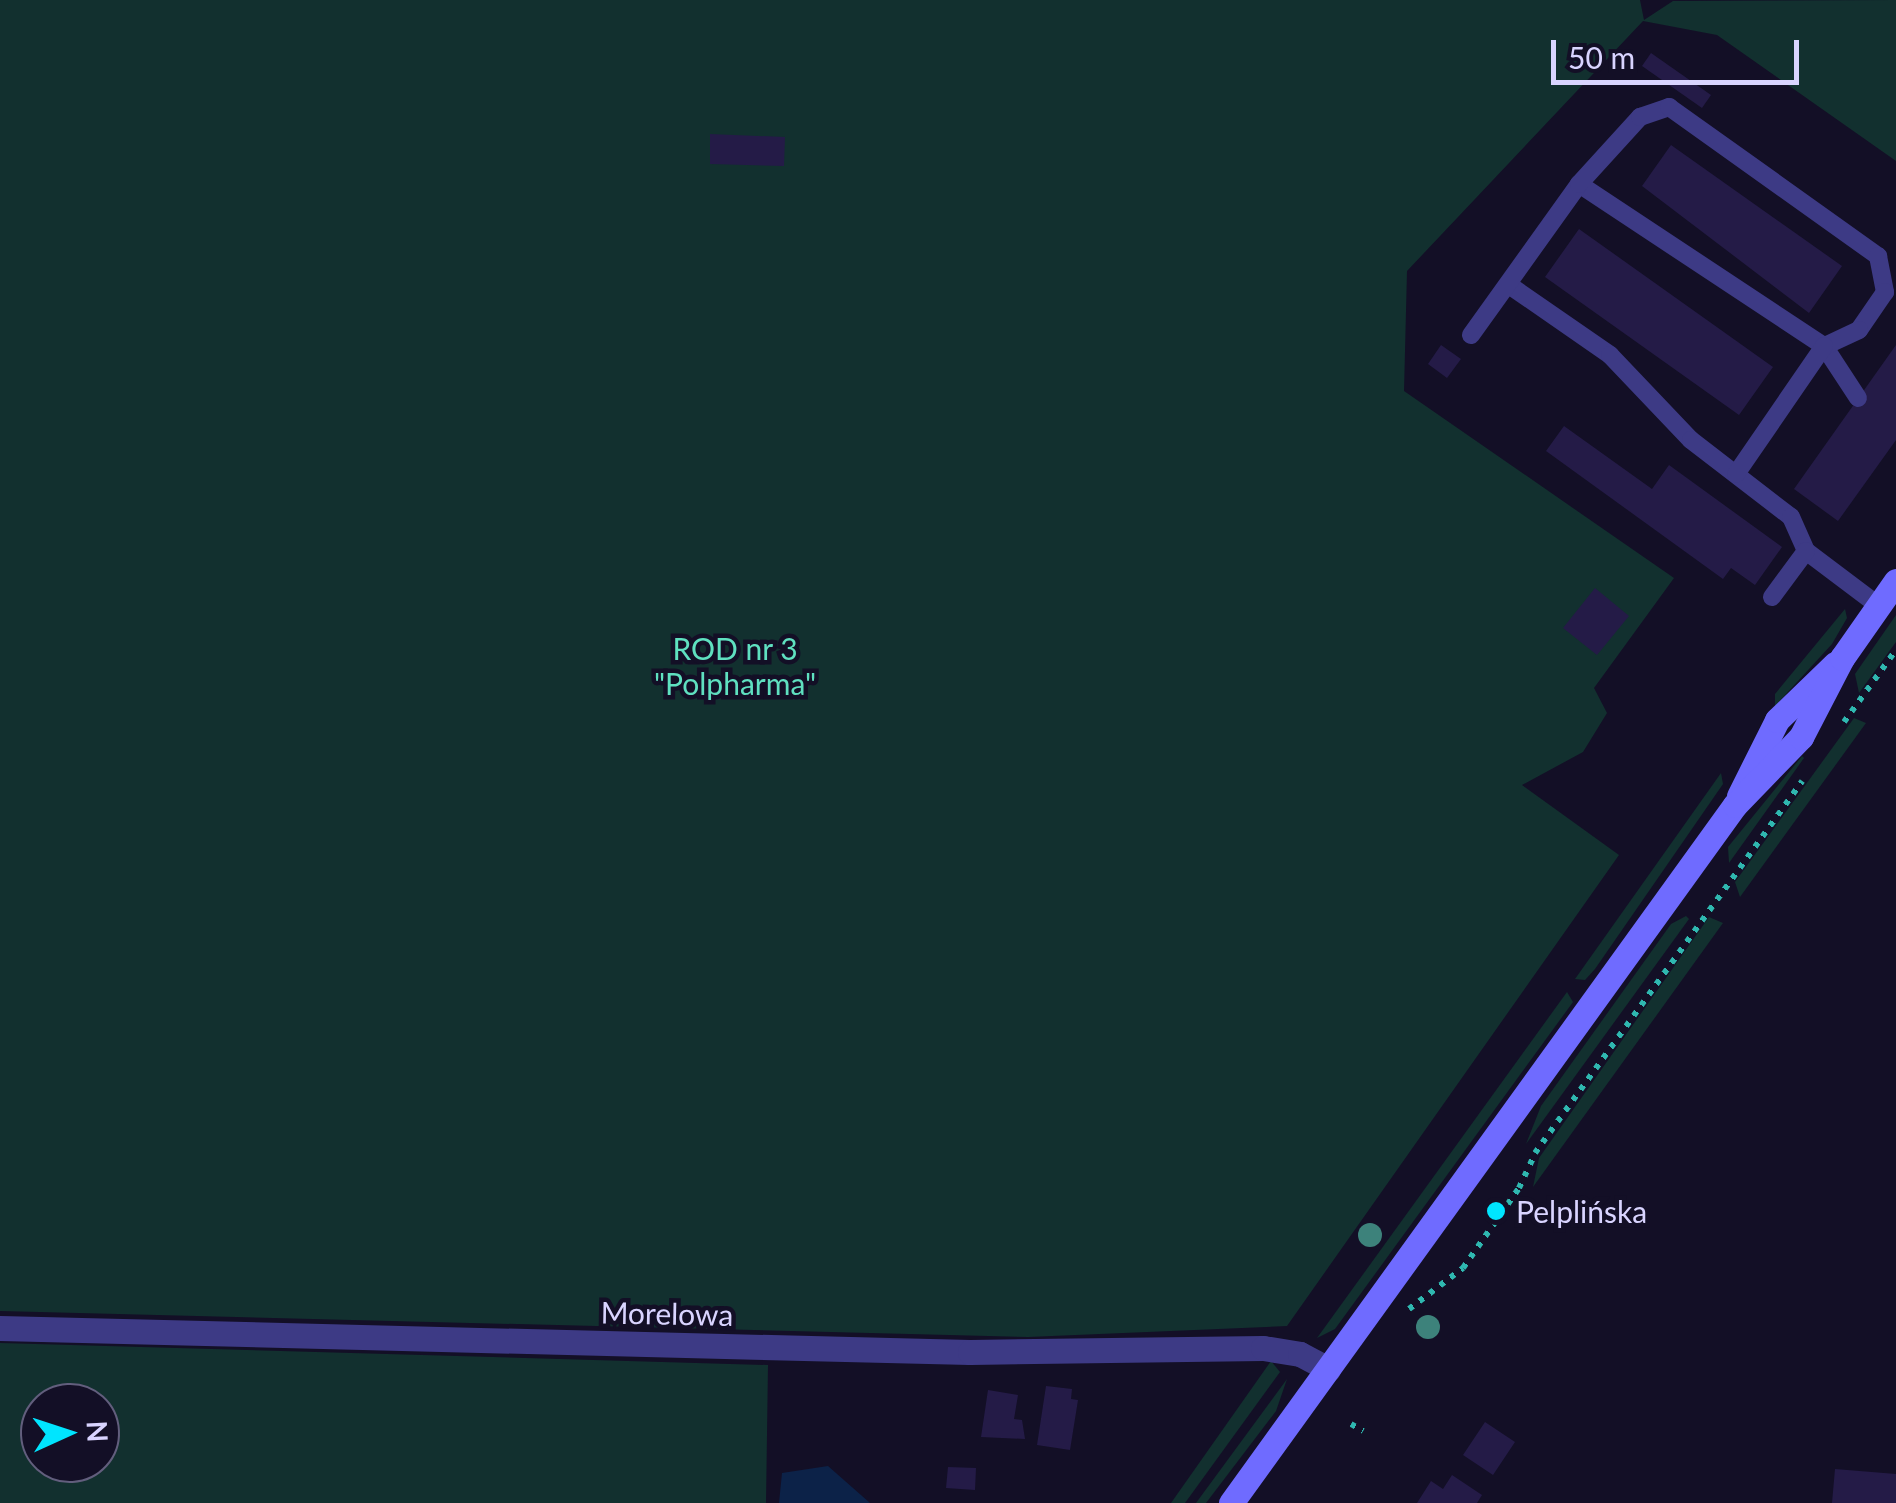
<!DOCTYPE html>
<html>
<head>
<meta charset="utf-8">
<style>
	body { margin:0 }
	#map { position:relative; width:1896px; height:1503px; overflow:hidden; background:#130f26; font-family:Lato,sans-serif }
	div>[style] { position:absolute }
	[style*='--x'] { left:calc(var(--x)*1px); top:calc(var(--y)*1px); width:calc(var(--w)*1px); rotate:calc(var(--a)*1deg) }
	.green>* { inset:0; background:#12302f }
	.water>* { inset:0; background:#0c2248 }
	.building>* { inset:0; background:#241b47 }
	.path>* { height:6px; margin-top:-3px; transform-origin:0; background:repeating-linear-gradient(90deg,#2fb8b0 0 5px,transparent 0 13px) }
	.service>* { height:18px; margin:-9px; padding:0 9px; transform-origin:9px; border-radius:9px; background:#3d3a85 }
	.minor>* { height:25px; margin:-12.5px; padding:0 12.5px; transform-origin:12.5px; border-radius:12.5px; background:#3d3a85 }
	.secondary>* { height:25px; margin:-12.5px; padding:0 12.5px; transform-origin:12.5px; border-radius:12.5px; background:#6f6bff }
	.trees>* { width:24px; height:24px; margin:-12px; border-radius:50%; background:#3d827b }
	.dots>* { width:28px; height:28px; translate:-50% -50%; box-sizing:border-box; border:5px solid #130f26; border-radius:50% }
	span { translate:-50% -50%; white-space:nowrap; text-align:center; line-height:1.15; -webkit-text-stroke:9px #130f26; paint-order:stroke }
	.park-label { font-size:30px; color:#5fe0c0 }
	.poi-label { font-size:30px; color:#d9d4ff }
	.left { translate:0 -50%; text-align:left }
	.street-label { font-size:30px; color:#d9d4ff }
	.north { position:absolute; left:20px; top:1383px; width:100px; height:100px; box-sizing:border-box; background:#130f26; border:2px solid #625e7d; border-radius:50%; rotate:87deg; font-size:28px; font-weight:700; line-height:40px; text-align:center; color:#d9d4ff }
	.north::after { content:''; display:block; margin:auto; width:35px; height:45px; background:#00e5ff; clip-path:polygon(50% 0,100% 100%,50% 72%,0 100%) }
	.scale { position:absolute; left:1551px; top:40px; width:248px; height:45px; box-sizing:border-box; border:5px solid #d9d4ff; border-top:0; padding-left:12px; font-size:30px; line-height:35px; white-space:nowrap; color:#d9d4ff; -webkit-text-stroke:8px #130f26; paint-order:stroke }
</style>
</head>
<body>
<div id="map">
	<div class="green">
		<i style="clip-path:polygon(0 0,1640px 0,1644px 20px,1673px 1px,1896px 0,1896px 161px,1717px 35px,1643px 21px,1407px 271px,1404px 391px,1674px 578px,1594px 688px,1607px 713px,1583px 752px,1522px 785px,1619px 855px,1287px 1326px,1028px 1337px,0 1311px)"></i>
		<i style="clip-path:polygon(1845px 609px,1847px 618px,1832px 644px,1775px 706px,1775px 694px)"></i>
		<i style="clip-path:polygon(1896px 615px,1896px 642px,1859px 693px,1855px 674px)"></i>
		<i style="clip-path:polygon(1854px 718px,1866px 723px,1740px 897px,1735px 882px)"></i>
		<i style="clip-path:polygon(1802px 756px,1804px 758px,1729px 863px,1728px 847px)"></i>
		<i style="clip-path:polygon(1721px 773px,1723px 784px,1595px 969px,1585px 980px,1575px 979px)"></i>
		<i style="clip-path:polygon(1686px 916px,1689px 919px,1526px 1144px,1541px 1106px,1671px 924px)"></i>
		<i style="clip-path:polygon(1709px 917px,1723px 923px,1533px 1187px,1539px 1158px)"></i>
		<i style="clip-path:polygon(1567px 992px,1573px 1002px,1335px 1329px,1317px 1338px)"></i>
		<i style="clip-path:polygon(evenodd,0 1343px,768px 1365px,766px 1503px,0 1503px,0 1343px,40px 1403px,100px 1403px,100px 1463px,40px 1463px,40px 1403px)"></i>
		<i style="clip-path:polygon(1271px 1361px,1280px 1372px,1185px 1503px,1171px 1503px)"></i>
		<i style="clip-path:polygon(1287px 1379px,1276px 1411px,1206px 1503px,1196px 1503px)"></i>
	</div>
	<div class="water">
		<i style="clip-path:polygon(828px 1466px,870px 1503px,779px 1503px,782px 1473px)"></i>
	</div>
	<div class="building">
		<i style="clip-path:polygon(1651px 53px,1711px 95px,1702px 108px,1642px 66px)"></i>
		<i style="clip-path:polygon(710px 134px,785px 137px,784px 166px,710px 164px)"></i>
		<i style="clip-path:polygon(1671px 145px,1842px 266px,1809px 313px,1642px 186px)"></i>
		<i style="clip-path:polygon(1579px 229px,1773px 367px,1739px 415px,1545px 277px)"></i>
		<i style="clip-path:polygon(1441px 345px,1461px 359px,1447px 378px,1428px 364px)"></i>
		<i style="clip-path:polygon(1896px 345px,1896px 440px,1838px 521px,1794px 489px)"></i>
		<i style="clip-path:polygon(1564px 426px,1652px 489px,1669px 465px,1782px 547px,1755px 585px,1731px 568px,1723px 579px,1546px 451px)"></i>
		<i style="clip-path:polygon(1595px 588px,1629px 616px,1597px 655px,1563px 628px)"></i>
		<i style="clip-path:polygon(1046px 1386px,1072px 1389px,1071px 1399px,1078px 1400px,1070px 1450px,1037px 1445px)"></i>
		<i style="clip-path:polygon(988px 1390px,1018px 1395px,1014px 1419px,1022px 1420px,1025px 1439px,981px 1437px)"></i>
		<i style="clip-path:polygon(1485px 1422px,1515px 1442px,1493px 1475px,1463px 1455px)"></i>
		<i style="clip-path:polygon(948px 1467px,976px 1468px,975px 1490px,946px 1488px)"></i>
		<i style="clip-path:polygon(1835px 1469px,1896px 1474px,1896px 1503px,1832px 1503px)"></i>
		<i style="clip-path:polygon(1452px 1475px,1482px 1495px,1477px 1503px,1417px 1503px,1431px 1481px,1443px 1489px)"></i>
	</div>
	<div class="path">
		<i style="--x:1844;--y:722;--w:89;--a:-54.2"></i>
		<i style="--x:1409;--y:1309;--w:68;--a:-37.2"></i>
		<i style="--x:1463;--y:1268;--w:98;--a:-55"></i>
		<i style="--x:1519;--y:1188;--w:38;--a:-65"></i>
		<i style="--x:1535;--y:1153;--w:458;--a:-54.3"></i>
		<i style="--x:1351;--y:1424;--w:14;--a:30"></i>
	</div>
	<div class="service">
		<i style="--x:1579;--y:184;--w:294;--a:33.5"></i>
		<i style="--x:1824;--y:346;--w:62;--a:56.8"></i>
		<i style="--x:1509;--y:285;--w:123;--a:34.7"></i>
		<i style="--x:1610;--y:355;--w:117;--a:46.4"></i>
		<i style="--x:1691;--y:440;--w:126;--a:37.6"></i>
		<i style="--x:1791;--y:517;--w:37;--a:66"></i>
		<i style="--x:1806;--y:551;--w:91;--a:37"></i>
		<i style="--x:1471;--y:335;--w:186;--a:-54.4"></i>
		<i style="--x:1579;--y:184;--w:91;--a:-47.7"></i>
		<i style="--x:1640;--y:117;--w:31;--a:-19"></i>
		<i style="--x:1669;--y:107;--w:257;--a:35.5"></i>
		<i style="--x:1878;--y:256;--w:37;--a:79"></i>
		<i style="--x:1885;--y:292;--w:46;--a:124.4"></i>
		<i style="--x:1859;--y:330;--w:38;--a:155"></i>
		<i style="--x:1824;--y:346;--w:155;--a:124.5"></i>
		<i style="--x:1772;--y:597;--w:57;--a:-53.5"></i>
	</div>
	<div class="minor">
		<i style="--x:0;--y:1328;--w:970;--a:1.42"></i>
		<i style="--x:970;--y:1352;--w:293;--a:-0.8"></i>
		<i style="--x:1263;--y:1348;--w:37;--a:9"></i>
		<i style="--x:1300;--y:1354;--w:32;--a:28"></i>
	</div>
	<div class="secondary">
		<i style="--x:1739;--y:796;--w:85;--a:-63.4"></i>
		<i style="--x:1777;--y:720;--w:81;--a:-44"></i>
		<i style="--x:1231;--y:1503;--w:861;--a:-54.17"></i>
		<i style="--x:1735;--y:805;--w:95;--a:-45.9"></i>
		<i style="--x:1801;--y:737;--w:89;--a:-62.6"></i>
		<i style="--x:1842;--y:658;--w:94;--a:-55"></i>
	</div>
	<div class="trees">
		<i style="left:1370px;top:1235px"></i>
		<i style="left:1428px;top:1327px"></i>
	</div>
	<div class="dots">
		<i style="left:1496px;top:1211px;background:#00e5ff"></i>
	</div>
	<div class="park-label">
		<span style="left:735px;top:665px">ROD nr 3<br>"Polpharma"</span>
	</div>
	<div class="poi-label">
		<span class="left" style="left:1516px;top:1211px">Pelplińska</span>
	</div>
	<div class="street-label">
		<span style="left:667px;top:1313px;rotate:1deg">Morelowa</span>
	</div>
	<div class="north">N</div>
	<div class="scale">50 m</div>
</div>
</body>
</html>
